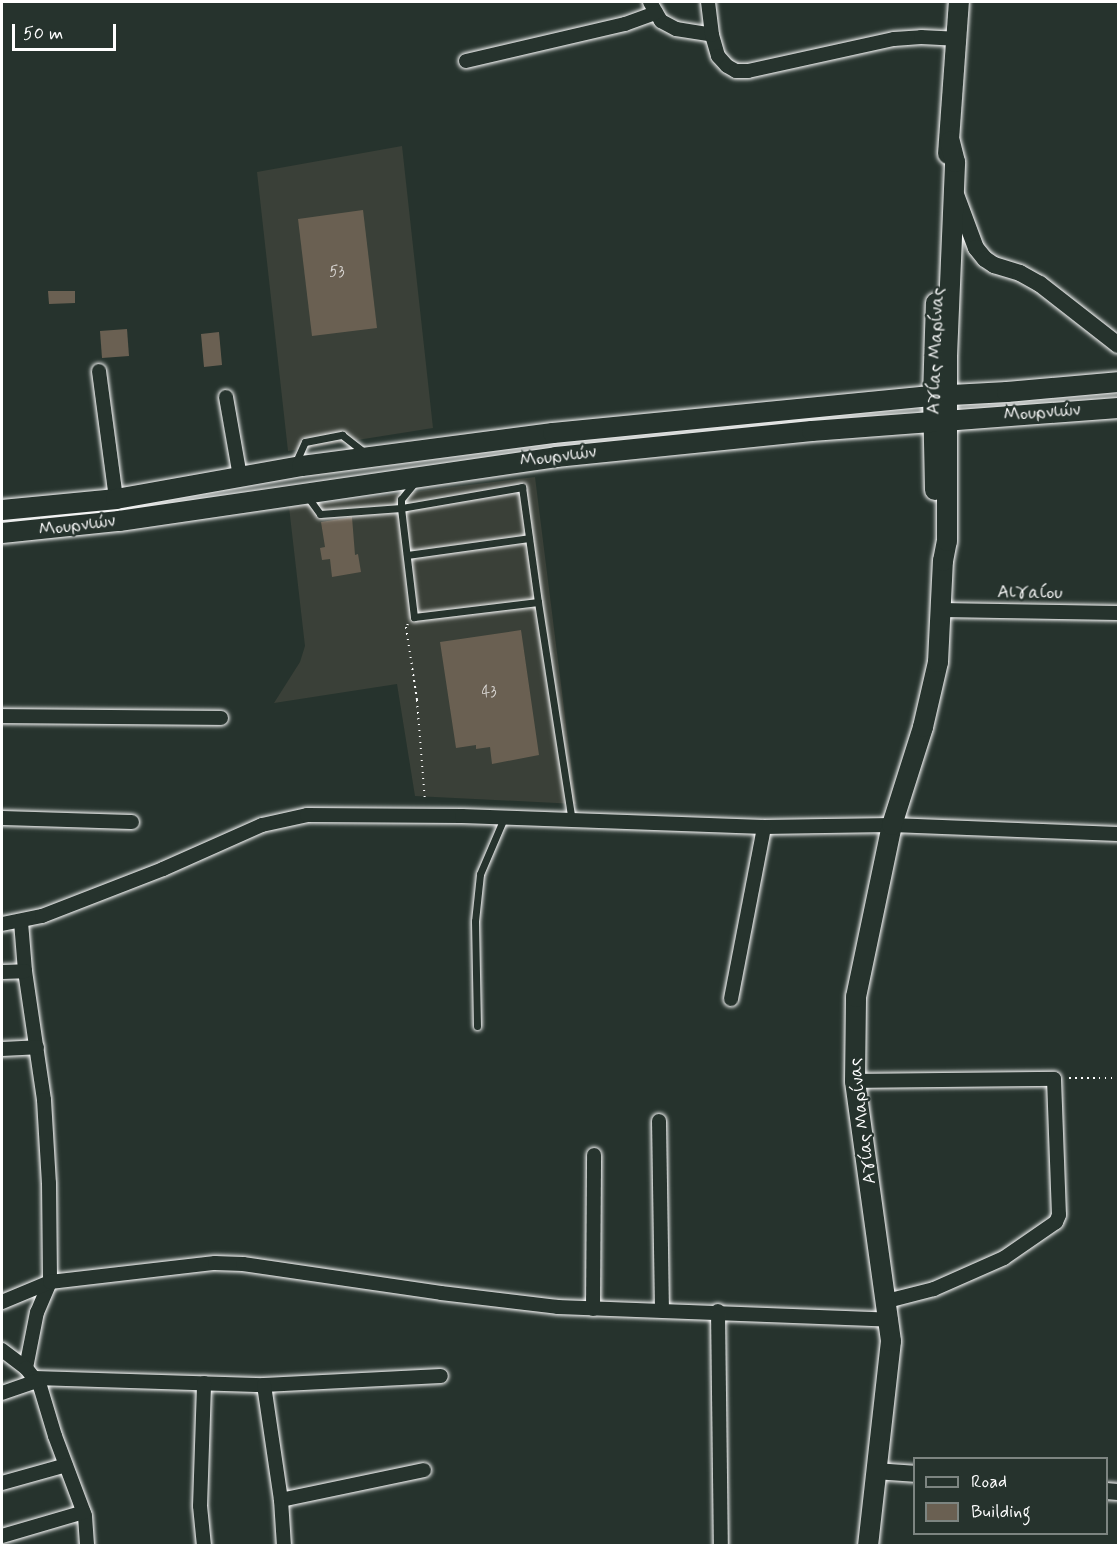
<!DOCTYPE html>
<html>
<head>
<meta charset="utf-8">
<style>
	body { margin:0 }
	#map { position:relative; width:1120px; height:1547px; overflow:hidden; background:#26332d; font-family:Mynerve,sans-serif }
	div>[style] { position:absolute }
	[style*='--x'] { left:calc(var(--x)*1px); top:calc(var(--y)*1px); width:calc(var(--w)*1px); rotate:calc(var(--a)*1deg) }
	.built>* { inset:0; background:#3a4038 }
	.building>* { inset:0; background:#6a6052 }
	.path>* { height:2px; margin-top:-1px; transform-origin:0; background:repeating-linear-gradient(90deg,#fff 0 1.5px,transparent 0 6px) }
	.roads { filter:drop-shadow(0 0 2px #fff) drop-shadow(0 0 2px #fff) }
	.service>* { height:7px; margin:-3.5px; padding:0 3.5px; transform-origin:3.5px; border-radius:3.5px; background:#26332d }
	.minor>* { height:14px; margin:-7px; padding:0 7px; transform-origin:7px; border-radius:7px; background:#26332d }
	.tertiary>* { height:16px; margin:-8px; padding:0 8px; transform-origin:8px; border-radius:8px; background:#26332d }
	.secondary>* { height:20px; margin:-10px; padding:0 10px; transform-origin:10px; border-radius:10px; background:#26332d }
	span { translate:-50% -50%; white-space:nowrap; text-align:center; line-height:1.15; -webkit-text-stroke:4.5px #26332d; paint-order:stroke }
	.number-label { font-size:15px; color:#dad7d4 }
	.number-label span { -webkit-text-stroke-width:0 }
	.street-label { font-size:18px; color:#fff }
	.frame { position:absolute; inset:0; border:3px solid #fff; pointer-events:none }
	.legend { position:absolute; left:913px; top:1457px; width:195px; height:78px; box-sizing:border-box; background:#26332d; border:2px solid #7d8581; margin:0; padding:8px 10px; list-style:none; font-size:18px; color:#fff }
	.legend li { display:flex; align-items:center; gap:12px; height:30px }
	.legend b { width:30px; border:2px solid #7d8581 }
	.scale { position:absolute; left:12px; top:24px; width:104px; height:27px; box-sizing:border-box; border:3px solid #fff; border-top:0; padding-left:8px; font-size:18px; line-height:21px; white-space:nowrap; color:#fff; -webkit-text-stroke:4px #26332d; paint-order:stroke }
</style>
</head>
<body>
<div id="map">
	<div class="built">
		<i style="clip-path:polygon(402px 146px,433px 428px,288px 451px,257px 172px)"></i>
		<i style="clip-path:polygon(535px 477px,576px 804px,415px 796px,397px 684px,274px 703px,300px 662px,305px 646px,289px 507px)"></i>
	</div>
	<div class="building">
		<i style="clip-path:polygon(363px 210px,377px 328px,312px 336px,298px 219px)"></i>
		<i style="clip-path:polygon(48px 291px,75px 291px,75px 303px,49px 304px)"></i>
		<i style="clip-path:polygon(127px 329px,129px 356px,102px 358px,100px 331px)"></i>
		<i style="clip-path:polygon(219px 332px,222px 365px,204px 367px,201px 334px)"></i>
		<i style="clip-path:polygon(352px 517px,355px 555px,358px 554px,361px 572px,332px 577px,330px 559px,322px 560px,320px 548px,325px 547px,321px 522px)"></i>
		<i style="clip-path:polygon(521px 630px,539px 755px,492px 764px,490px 747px,476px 749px,476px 745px,456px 748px,440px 642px)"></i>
	</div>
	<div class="path">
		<i style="--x:408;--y:624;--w:4;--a:124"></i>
		<i style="--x:406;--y:627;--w:74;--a:81.4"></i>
		<i style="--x:417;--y:700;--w:102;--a:85.5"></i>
		<i style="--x:1069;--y:1078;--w:49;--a:0"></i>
	</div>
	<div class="roads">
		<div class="service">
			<i style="--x:295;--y:464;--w:24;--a:-66"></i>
			<i style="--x:305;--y:442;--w:38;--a:-11"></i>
			<i style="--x:342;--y:435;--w:29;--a:38"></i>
			<i style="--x:415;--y:482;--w:22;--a:129"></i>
			<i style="--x:401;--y:499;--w:9;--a:90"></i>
			<i style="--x:401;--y:508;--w:110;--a:83.2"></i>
			<i style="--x:414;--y:617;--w:125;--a:-6.9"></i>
			<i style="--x:538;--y:602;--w:222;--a:81.2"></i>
			<i style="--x:307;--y:496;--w:22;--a:54"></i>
			<i style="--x:320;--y:514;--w:81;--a:-4.2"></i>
			<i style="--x:401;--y:508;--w:123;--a:-9.8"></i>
			<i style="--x:522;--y:487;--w:116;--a:82.1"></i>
			<i style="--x:407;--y:555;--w:123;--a:-7.9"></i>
			<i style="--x:477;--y:1026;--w:105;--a:-91.1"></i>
			<i style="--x:475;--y:921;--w:47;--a:-83.9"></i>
			<i style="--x:480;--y:874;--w:61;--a:-66.8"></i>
		</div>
		<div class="minor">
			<i style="--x:650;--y:2;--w:22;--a:60"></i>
			<i style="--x:661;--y:21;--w:17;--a:28"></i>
			<i style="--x:676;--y:29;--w:36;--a:9"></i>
			<i style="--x:712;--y:35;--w:22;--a:74"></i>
			<i style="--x:718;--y:56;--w:13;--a:48"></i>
			<i style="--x:727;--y:66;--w:10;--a:29"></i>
			<i style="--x:736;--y:71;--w:12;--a:0"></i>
			<i style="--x:748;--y:71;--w:149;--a:-12.4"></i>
			<i style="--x:894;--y:39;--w:27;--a:-4"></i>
			<i style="--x:921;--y:37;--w:34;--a:3"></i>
			<i style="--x:708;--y:2;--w:33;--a:83"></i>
			<i style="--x:466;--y:61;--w:163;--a:-13.1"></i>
			<i style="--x:625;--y:24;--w:33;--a:-20"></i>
			<i style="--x:99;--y:371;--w:129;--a:82.4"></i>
			<i style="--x:226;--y:397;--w:80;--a:80"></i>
			<i style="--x:941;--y:610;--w:177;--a:1"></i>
			<i style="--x:2;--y:716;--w:219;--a:0.5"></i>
			<i style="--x:2;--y:818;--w:130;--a:1.8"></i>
			<i style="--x:21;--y:922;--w:49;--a:85.3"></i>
			<i style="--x:25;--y:971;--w:130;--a:81.6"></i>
			<i style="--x:44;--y:1100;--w:83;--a:86.6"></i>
			<i style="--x:49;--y:1183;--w:99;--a:89.4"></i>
			<i style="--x:50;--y:1282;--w:33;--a:113"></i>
			<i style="--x:37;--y:1312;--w:57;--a:101.1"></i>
			<i style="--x:2;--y:924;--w:41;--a:-11.3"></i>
			<i style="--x:42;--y:916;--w:130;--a:-21.2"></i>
			<i style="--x:163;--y:869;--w:108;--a:-24"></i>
			<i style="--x:262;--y:825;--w:46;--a:-12.5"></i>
			<i style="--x:307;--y:815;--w:155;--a:0.4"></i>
			<i style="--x:462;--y:816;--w:302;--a:2.1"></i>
			<i style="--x:764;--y:827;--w:128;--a:-0.9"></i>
			<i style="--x:892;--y:825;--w:226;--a:2.3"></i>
			<i style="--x:2;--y:972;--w:23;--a:-2"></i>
			<i style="--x:731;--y:999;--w:175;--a:-79.1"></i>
			<i style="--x:2;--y:1049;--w:35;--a:-3"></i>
			<i style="--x:855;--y:1081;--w:199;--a:-0.6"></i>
			<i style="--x:1054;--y:1079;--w:136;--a:87.9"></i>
			<i style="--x:1059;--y:1215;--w:8;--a:113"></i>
			<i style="--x:1056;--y:1222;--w:63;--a:145.3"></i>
			<i style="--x:1004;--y:1258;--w:77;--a:156.1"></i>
			<i style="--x:934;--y:1289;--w:49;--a:165.7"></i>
			<i style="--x:659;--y:1121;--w:189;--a:89.1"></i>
			<i style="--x:2;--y:1302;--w:52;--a:-22.6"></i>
			<i style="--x:50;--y:1282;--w:166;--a:-6.6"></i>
			<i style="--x:215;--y:1263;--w:28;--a:2"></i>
			<i style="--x:243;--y:1264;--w:200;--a:8.3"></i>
			<i style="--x:441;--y:1293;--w:118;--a:6.8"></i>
			<i style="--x:558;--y:1307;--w:333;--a:2.2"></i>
			<i style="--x:593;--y:1309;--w:154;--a:-89.6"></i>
			<i style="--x:718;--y:1311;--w:235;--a:89.3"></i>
			<i style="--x:2;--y:1350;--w:30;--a:37"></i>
			<i style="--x:26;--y:1368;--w:23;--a:52"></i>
			<i style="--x:40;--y:1386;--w:52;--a:73.3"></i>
			<i style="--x:55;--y:1436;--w:85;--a:69.4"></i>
			<i style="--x:85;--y:1516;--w:30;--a:86"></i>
			<i style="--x:35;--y:1378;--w:229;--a:1.8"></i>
			<i style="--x:264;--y:1385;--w:177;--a:-2.9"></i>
			<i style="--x:264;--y:1385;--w:116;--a:81.6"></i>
			<i style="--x:281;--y:1500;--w:46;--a:86.3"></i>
			<i style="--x:2;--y:1393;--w:37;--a:-19"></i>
			<i style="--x:2;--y:1483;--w:66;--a:-15.7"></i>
			<i style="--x:281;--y:1500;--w:146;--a:-11.8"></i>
			<i style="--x:2;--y:1536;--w:85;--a:-16.3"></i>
			<i style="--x:204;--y:1546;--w:40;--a:-95.7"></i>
			<i style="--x:200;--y:1506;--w:123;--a:-88.1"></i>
		</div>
		<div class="tertiary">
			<i style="--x:954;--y:189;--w:63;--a:69.6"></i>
			<i style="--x:976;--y:248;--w:14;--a:51"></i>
			<i style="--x:985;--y:259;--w:11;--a:34"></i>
			<i style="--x:994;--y:265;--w:27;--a:17"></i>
			<i style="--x:1020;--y:273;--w:23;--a:29"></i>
			<i style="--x:1040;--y:284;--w:99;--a:38"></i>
			<i style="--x:875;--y:1471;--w:39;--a:4"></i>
			<i style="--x:1106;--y:1491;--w:12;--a:5"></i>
		</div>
		<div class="secondary">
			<i style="--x:948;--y:154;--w:152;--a:-85.9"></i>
			<i style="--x:935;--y:490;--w:94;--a:-91.2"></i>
			<i style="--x:933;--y:396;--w:93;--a:-88.2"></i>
			<i style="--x:2;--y:510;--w:115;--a:-5.5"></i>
			<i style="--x:116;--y:499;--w:189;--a:-10.1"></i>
			<i style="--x:302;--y:466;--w:253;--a:-7.5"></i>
			<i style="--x:553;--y:433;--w:382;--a:-5.6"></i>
			<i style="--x:933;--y:396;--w:74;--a:-3.1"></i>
			<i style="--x:1007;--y:392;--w:111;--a:-5.1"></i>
			<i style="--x:2;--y:533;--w:118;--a:-5.9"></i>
			<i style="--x:119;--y:521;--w:442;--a:-8.3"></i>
			<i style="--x:556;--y:457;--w:257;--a:-5.8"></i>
			<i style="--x:812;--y:431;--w:307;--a:-4.3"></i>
			<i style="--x:868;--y:1546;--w:206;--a:-83.6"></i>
			<i style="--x:891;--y:1341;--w:262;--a:-97.9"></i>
			<i style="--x:855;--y:1081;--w:84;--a:-89.3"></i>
			<i style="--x:856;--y:997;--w:176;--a:-78.2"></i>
			<i style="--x:892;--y:825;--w:103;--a:-72.4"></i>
			<i style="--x:923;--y:727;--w:67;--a:-77"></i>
			<i style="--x:938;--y:662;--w:101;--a:-87.2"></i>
			<i style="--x:943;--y:561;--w:20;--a:-79"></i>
			<i style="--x:947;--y:541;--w:185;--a:-90"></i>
			<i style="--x:947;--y:356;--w:194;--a:-87.6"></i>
			<i style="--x:955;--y:162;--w:21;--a:-104"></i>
		</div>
	</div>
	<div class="number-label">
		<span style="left:337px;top:273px">53</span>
		<span style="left:489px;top:693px">43</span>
	</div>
	<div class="street-label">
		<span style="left:936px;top:351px;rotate:-88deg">Αγίας Μαρίνας</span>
		<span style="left:1042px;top:413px;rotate:-4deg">Μουρνιών</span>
		<span style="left:558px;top:457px;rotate:-7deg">Μουρνιών</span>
		<span style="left:77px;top:526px;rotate:-7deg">Μουρνιών</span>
		<span style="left:1030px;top:593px;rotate:1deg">Αιγαίου</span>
		<span style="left:863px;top:1121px;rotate:-97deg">Αγίας Μαρίνας</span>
	</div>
	<div class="frame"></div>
	<ul class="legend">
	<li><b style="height:8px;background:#26332d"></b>Road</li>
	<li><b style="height:16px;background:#6a6052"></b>Building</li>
	</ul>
	<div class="scale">50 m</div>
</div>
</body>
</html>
